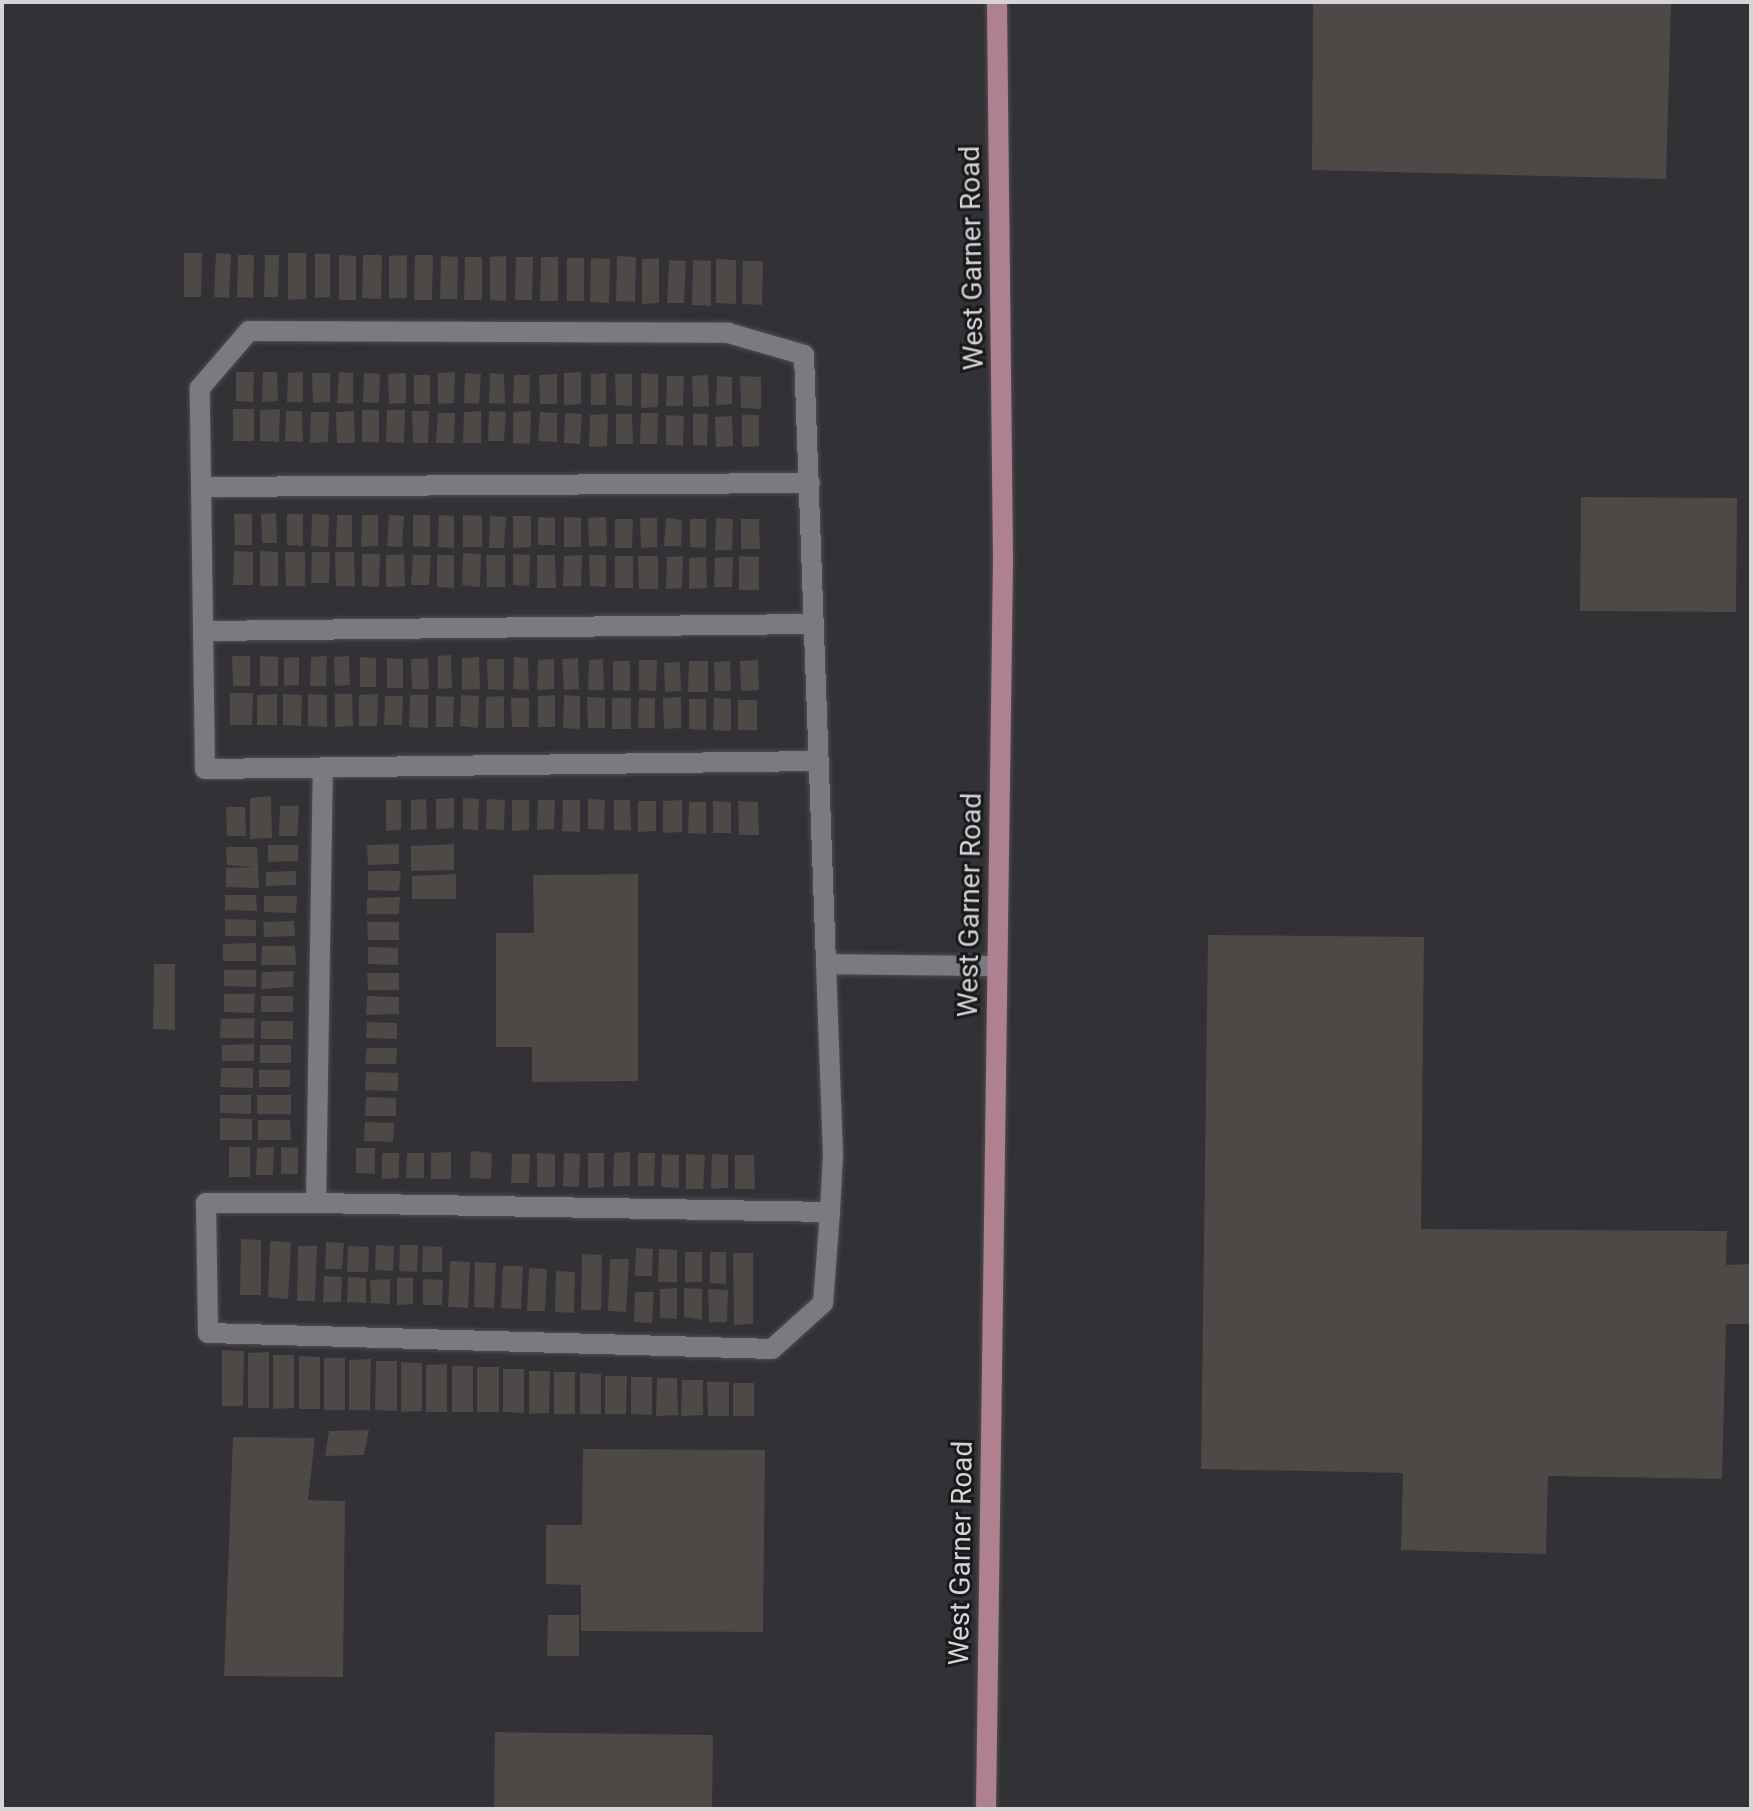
<!DOCTYPE html>
<html>
<head>
<meta charset="utf-8">
<style>
	body { margin:0 }
	#map { position:relative; width:1753px; height:1811px; overflow:hidden; background:#313136; font-family:Roboto,sans-serif }
	div>[style] { position:absolute }
	[style*='--x'] { left:calc(var(--x)*1px); top:calc(var(--y)*1px); width:calc(var(--w)*1px); rotate:calc(var(--a)*1deg) }
	.building>* { inset:0; background:#4e4846 }
	.roads { filter:drop-shadow(0 0 2px #4e4e52) drop-shadow(0 0 2px #4e4e52) }
	.minor>* { height:20px; margin:-10px; padding:0 10px; transform-origin:10px; border-radius:10px; background:#7a7a80 }
	.major>* { height:20px; margin:-10px; padding:0 10px; transform-origin:10px; border-radius:10px; background:#af818e }
	span { translate:-50% -50%; white-space:nowrap; text-align:center; line-height:1.15; -webkit-text-stroke:6px #19191c; paint-order:stroke }
	.street-label { font-size:28px; color:#d5d5d8 }
	.frame { position:absolute; inset:0; border:4px solid #d5d5d8; pointer-events:none }
</style>
</head>
<body>
<div id="map">
	<div class="building">
		<i style="clip-path:polygon(1313px 2px,1671px 2px,1666px 179px,1312px 170px)"></i>
		<i style="clip-path:polygon(184px 253px,202px 253px,201px 297px,184px 297px)"></i>
		<i style="clip-path:polygon(216px 253px,231px 254px,229px 298px,214px 297px)"></i>
		<i style="clip-path:polygon(288px 253px,306px 253px,306px 299px,288px 300px)"></i>
		<i style="clip-path:polygon(315px 254px,330px 254px,330px 297px,315px 298px)"></i>
		<i style="clip-path:polygon(238px 255px,254px 255px,253px 298px,237px 297px)"></i>
		<i style="clip-path:polygon(265px 255px,279px 255px,278px 297px,264px 297px)"></i>
		<i style="clip-path:polygon(339px 255px,356px 256px,356px 300px,339px 300px)"></i>
		<i style="clip-path:polygon(363px 255px,382px 255px,381px 299px,362px 298px)"></i>
		<i style="clip-path:polygon(407px 255px,407px 298px,389px 298px,389px 256px)"></i>
		<i style="clip-path:polygon(415px 255px,433px 255px,432px 300px,414px 300px)"></i>
		<i style="clip-path:polygon(441px 256px,458px 257px,457px 299px,440px 299px)"></i>
		<i style="clip-path:polygon(506px 256px,506px 301px,490px 300px,490px 257px)"></i>
		<i style="clip-path:polygon(617px 256px,636px 257px,635px 302px,616px 301px)"></i>
		<i style="clip-path:polygon(465px 257px,482px 257px,482px 300px,464px 300px)"></i>
		<i style="clip-path:polygon(516px 257px,533px 257px,532px 300px,515px 300px)"></i>
		<i style="clip-path:polygon(541px 257px,558px 257px,558px 301px,540px 301px)"></i>
		<i style="clip-path:polygon(567px 258px,584px 258px,584px 301px,567px 301px)"></i>
		<i style="clip-path:polygon(591px 258px,610px 259px,609px 303px,590px 302px)"></i>
		<i style="clip-path:polygon(659px 258px,659px 303px,642px 304px,642px 259px)"></i>
		<i style="clip-path:polygon(716px 259px,736px 260px,736px 304px,716px 303px)"></i>
		<i style="clip-path:polygon(669px 260px,686px 261px,684px 303px,667px 303px)"></i>
		<i style="clip-path:polygon(693px 260px,711px 261px,711px 306px,692px 305px)"></i>
		<i style="clip-path:polygon(743px 261px,763px 261px,762px 305px,742px 304px)"></i>
		<i style="clip-path:polygon(236px 372px,254px 372px,253px 402px,236px 401px)"></i>
		<i style="clip-path:polygon(263px 372px,277px 372px,278px 401px,262px 402px)"></i>
		<i style="clip-path:polygon(303px 372px,303px 402px,287px 402px,288px 373px)"></i>
		<i style="clip-path:polygon(339px 372px,353px 373px,353px 404px,337px 403px)"></i>
		<i style="clip-path:polygon(455px 372px,454px 403px,438px 404px,438px 373px)"></i>
		<i style="clip-path:polygon(581px 372px,581px 404px,564px 405px,564px 373px)"></i>
		<i style="clip-path:polygon(312px 373px,330px 373px,330px 402px,313px 403px)"></i>
		<i style="clip-path:polygon(364px 373px,380px 374px,379px 403px,363px 402px)"></i>
		<i style="clip-path:polygon(406px 373px,406px 403px,389px 404px,388px 374px)"></i>
		<i style="clip-path:polygon(465px 373px,481px 374px,479px 404px,464px 403px)"></i>
		<i style="clip-path:polygon(490px 373px,504px 374px,505px 404px,489px 403px)"></i>
		<i style="clip-path:polygon(606px 373px,606px 405px,591px 405px,591px 374px)"></i>
		<i style="clip-path:polygon(641px 373px,658px 374px,658px 407px,641px 408px)"></i>
		<i style="clip-path:polygon(557px 374px,557px 404px,540px 404px,539px 375px)"></i>
		<i style="clip-path:polygon(615px 374px,632px 374px,632px 406px,616px 405px)"></i>
		<i style="clip-path:polygon(414px 375px,430px 375px,430px 404px,414px 404px)"></i>
		<i style="clip-path:polygon(514px 375px,530px 375px,529px 404px,513px 403px)"></i>
		<i style="clip-path:polygon(708px 375px,709px 406px,693px 407px,692px 376px)"></i>
		<i style="clip-path:polygon(667px 376px,684px 376px,683px 406px,666px 406px)"></i>
		<i style="clip-path:polygon(717px 376px,732px 377px,732px 404px,716px 405px)"></i>
		<i style="clip-path:polygon(740px 376px,761px 377px,761px 409px,741px 408px)"></i>
		<i style="clip-path:polygon(233px 409px,254px 409px,254px 441px,233px 441px)"></i>
		<i style="clip-path:polygon(280px 409px,279px 442px,260px 441px,260px 410px)"></i>
		<i style="clip-path:polygon(362px 410px,379px 410px,379px 442px,362px 442px)"></i>
		<i style="clip-path:polygon(387px 410px,405px 410px,404px 443px,386px 442px)"></i>
		<i style="clip-path:polygon(286px 411px,302px 411px,303px 442px,285px 441px)"></i>
		<i style="clip-path:polygon(354px 411px,355px 443px,337px 443px,336px 412px)"></i>
		<i style="clip-path:polygon(412px 411px,429px 411px,428px 443px,413px 443px)"></i>
		<i style="clip-path:polygon(481px 411px,481px 443px,463px 443px,464px 412px)"></i>
		<i style="clip-path:polygon(489px 411px,506px 412px,504px 441px,488px 441px)"></i>
		<i style="clip-path:polygon(531px 411px,530px 444px,513px 443px,513px 412px)"></i>
		<i style="clip-path:polygon(311px 412px,329px 412px,328px 442px,310px 443px)"></i>
		<i style="clip-path:polygon(540px 412px,557px 413px,557px 442px,538px 441px)"></i>
		<i style="clip-path:polygon(438px 413px,455px 413px,454px 443px,436px 443px)"></i>
		<i style="clip-path:polygon(565px 413px,582px 414px,580px 444px,564px 443px)"></i>
		<i style="clip-path:polygon(641px 413px,658px 413px,657px 444px,640px 444px)"></i>
		<i style="clip-path:polygon(608px 414px,607px 446px,589px 447px,590px 415px)"></i>
		<i style="clip-path:polygon(616px 414px,632px 414px,633px 444px,616px 444px)"></i>
		<i style="clip-path:polygon(693px 414px,708px 414px,707px 446px,693px 445px)"></i>
		<i style="clip-path:polygon(666px 415px,684px 416px,683px 446px,666px 445px)"></i>
		<i style="clip-path:polygon(742px 415px,759px 415px,759px 446px,742px 447px)"></i>
		<i style="clip-path:polygon(732px 416px,733px 446px,716px 447px,715px 417px)"></i>
		<i style="clip-path:polygon(1581px 497px,1737px 498px,1736px 612px,1580px 611px)"></i>
		<i style="clip-path:polygon(276px 513px,277px 543px,262px 543px,261px 514px)"></i>
		<i style="clip-path:polygon(234px 514px,252px 514px,252px 545px,235px 545px)"></i>
		<i style="clip-path:polygon(287px 514px,303px 514px,303px 546px,287px 545px)"></i>
		<i style="clip-path:polygon(312px 514px,329px 515px,328px 547px,311px 546px)"></i>
		<i style="clip-path:polygon(337px 515px,352px 515px,352px 547px,336px 547px)"></i>
		<i style="clip-path:polygon(362px 515px,378px 515px,378px 546px,361px 547px)"></i>
		<i style="clip-path:polygon(389px 515px,404px 516px,402px 547px,387px 546px)"></i>
		<i style="clip-path:polygon(413px 515px,430px 515px,430px 547px,413px 546px)"></i>
		<i style="clip-path:polygon(439px 515px,454px 516px,454px 548px,438px 547px)"></i>
		<i style="clip-path:polygon(463px 515px,482px 516px,482px 547px,463px 547px)"></i>
		<i style="clip-path:polygon(490px 516px,506px 517px,504px 548px,489px 548px)"></i>
		<i style="clip-path:polygon(513px 516px,531px 516px,531px 547px,513px 548px)"></i>
		<i style="clip-path:polygon(538px 517px,555px 518px,555px 545px,538px 545px)"></i>
		<i style="clip-path:polygon(564px 517px,581px 518px,581px 547px,564px 547px)"></i>
		<i style="clip-path:polygon(606px 517px,607px 546px,589px 546px,588px 518px)"></i>
		<i style="clip-path:polygon(640px 518px,657px 518px,657px 547px,641px 548px)"></i>
		<i style="clip-path:polygon(666px 518px,682px 520px,681px 546px,664px 546px)"></i>
		<i style="clip-path:polygon(716px 518px,733px 519px,732px 550px,715px 550px)"></i>
		<i style="clip-path:polygon(615px 519px,633px 519px,632px 548px,615px 548px)"></i>
		<i style="clip-path:polygon(690px 519px,706px 519px,706px 548px,690px 547px)"></i>
		<i style="clip-path:polygon(741px 519px,759px 519px,760px 549px,741px 549px)"></i>
		<i style="clip-path:polygon(234px 551px,253px 552px,253px 585px,233px 585px)"></i>
		<i style="clip-path:polygon(260px 551px,278px 552px,278px 586px,260px 586px)"></i>
		<i style="clip-path:polygon(285px 552px,305px 552px,305px 586px,286px 586px)"></i>
		<i style="clip-path:polygon(312px 552px,330px 552px,329px 583px,311px 583px)"></i>
		<i style="clip-path:polygon(335px 552px,354px 552px,355px 586px,336px 586px)"></i>
		<i style="clip-path:polygon(463px 553px,481px 554px,480px 587px,462px 585px)"></i>
		<i style="clip-path:polygon(362px 554px,380px 554px,379px 587px,362px 586px)"></i>
		<i style="clip-path:polygon(404px 554px,405px 586px,386px 587px,386px 555px)"></i>
		<i style="clip-path:polygon(513px 554px,530px 555px,529px 586px,513px 585px)"></i>
		<i style="clip-path:polygon(413px 555px,431px 555px,429px 585px,411px 585px)"></i>
		<i style="clip-path:polygon(437px 555px,454px 555px,454px 588px,437px 587px)"></i>
		<i style="clip-path:polygon(486px 555px,505px 555px,505px 587px,487px 587px)"></i>
		<i style="clip-path:polygon(537px 555px,555px 555px,556px 588px,537px 588px)"></i>
		<i style="clip-path:polygon(582px 555px,581px 586px,563px 586px,564px 556px)"></i>
		<i style="clip-path:polygon(589px 555px,606px 555px,606px 587px,590px 586px)"></i>
		<i style="clip-path:polygon(615px 556px,633px 556px,633px 588px,615px 588px)"></i>
		<i style="clip-path:polygon(638px 556px,658px 556px,658px 589px,639px 589px)"></i>
		<i style="clip-path:polygon(683px 556px,682px 588px,666px 589px,667px 557px)"></i>
		<i style="clip-path:polygon(739px 556px,759px 557px,759px 590px,739px 590px)"></i>
		<i style="clip-path:polygon(706px 557px,707px 588px,689px 589px,689px 558px)"></i>
		<i style="clip-path:polygon(733px 557px,732px 587px,714px 587px,715px 558px)"></i>
		<i style="clip-path:polygon(451px 655px,452px 688px,438px 689px,438px 656px)"></i>
		<i style="clip-path:polygon(232px 656px,250px 656px,250px 686px,233px 686px)"></i>
		<i style="clip-path:polygon(260px 656px,278px 657px,278px 686px,260px 686px)"></i>
		<i style="clip-path:polygon(327px 656px,326px 686px,310px 686px,311px 657px)"></i>
		<i style="clip-path:polygon(349px 656px,350px 685px,335px 686px,334px 657px)"></i>
		<i style="clip-path:polygon(299px 657px,299px 685px,284px 686px,284px 658px)"></i>
		<i style="clip-path:polygon(360px 657px,376px 658px,376px 687px,360px 687px)"></i>
		<i style="clip-path:polygon(479px 657px,480px 689px,462px 690px,462px 658px)"></i>
		<i style="clip-path:polygon(514px 657px,528px 658px,529px 690px,513px 689px)"></i>
		<i style="clip-path:polygon(387px 658px,403px 659px,403px 688px,387px 688px)"></i>
		<i style="clip-path:polygon(428px 658px,429px 689px,412px 689px,411px 659px)"></i>
		<i style="clip-path:polygon(578px 658px,579px 689px,564px 690px,562px 659px)"></i>
		<i style="clip-path:polygon(487px 659px,504px 659px,504px 690px,488px 689px)"></i>
		<i style="clip-path:polygon(554px 659px,554px 689px,537px 690px,538px 660px)"></i>
		<i style="clip-path:polygon(603px 659px,604px 690px,588px 690px,589px 660px)"></i>
		<i style="clip-path:polygon(639px 660px,657px 660px,656px 691px,639px 690px)"></i>
		<i style="clip-path:polygon(758px 660px,759px 690px,741px 691px,740px 661px)"></i>
		<i style="clip-path:polygon(613px 661px,630px 661px,630px 691px,613px 690px)"></i>
		<i style="clip-path:polygon(689px 661px,708px 661px,708px 692px,688px 692px)"></i>
		<i style="clip-path:polygon(730px 661px,731px 691px,715px 691px,714px 662px)"></i>
		<i style="clip-path:polygon(680px 662px,681px 691px,665px 692px,664px 663px)"></i>
		<i style="clip-path:polygon(230px 693px,253px 693px,252px 725px,230px 725px)"></i>
		<i style="clip-path:polygon(277px 694px,277px 725px,257px 725px,257px 695px)"></i>
		<i style="clip-path:polygon(283px 694px,302px 695px,301px 726px,283px 725px)"></i>
		<i style="clip-path:polygon(308px 694px,327px 695px,327px 727px,308px 726px)"></i>
		<i style="clip-path:polygon(335px 694px,352px 694px,353px 726px,335px 727px)"></i>
		<i style="clip-path:polygon(378px 694px,377px 726px,359px 726px,359px 695px)"></i>
		<i style="clip-path:polygon(410px 695px,428px 695px,428px 728px,409px 727px)"></i>
		<i style="clip-path:polygon(461px 695px,479px 696px,478px 728px,460px 726px)"></i>
		<i style="clip-path:polygon(555px 695px,555px 727px,538px 727px,538px 696px)"></i>
		<i style="clip-path:polygon(564px 695px,580px 696px,580px 729px,563px 728px)"></i>
		<i style="clip-path:polygon(385px 696px,403px 696px,402px 725px,384px 725px)"></i>
		<i style="clip-path:polygon(436px 696px,454px 697px,453px 727px,436px 727px)"></i>
		<i style="clip-path:polygon(504px 696px,504px 728px,486px 728px,486px 697px)"></i>
		<i style="clip-path:polygon(587px 697px,605px 698px,605px 728px,588px 728px)"></i>
		<i style="clip-path:polygon(681px 697px,681px 728px,664px 729px,663px 698px)"></i>
		<i style="clip-path:polygon(511px 698px,529px 698px,529px 727px,512px 727px)"></i>
		<i style="clip-path:polygon(612px 698px,631px 698px,631px 729px,612px 729px)"></i>
		<i style="clip-path:polygon(639px 698px,655px 698px,655px 728px,638px 728px)"></i>
		<i style="clip-path:polygon(714px 698px,731px 699px,731px 731px,713px 730px)"></i>
		<i style="clip-path:polygon(689px 699px,706px 699px,706px 730px,689px 729px)"></i>
		<i style="clip-path:polygon(738px 700px,757px 700px,757px 730px,738px 730px)"></i>
		<i style="clip-path:polygon(271px 796px,272px 838px,250px 839px,250px 798px)"></i>
		<i style="clip-path:polygon(454px 798px,454px 828px,436px 829px,436px 799px)"></i>
		<i style="clip-path:polygon(463px 798px,479px 799px,478px 830px,463px 829px)"></i>
		<i style="clip-path:polygon(426px 799px,427px 829px,411px 830px,411px 800px)"></i>
		<i style="clip-path:polygon(487px 799px,505px 800px,504px 830px,486px 829px)"></i>
		<i style="clip-path:polygon(588px 799px,605px 800px,604px 830px,588px 829px)"></i>
		<i style="clip-path:polygon(386px 800px,401px 800px,401px 830px,386px 831px)"></i>
		<i style="clip-path:polygon(512px 800px,529px 800px,529px 830px,512px 831px)"></i>
		<i style="clip-path:polygon(538px 800px,555px 800px,554px 829px,537px 830px)"></i>
		<i style="clip-path:polygon(563px 800px,580px 800px,580px 832px,562px 831px)"></i>
		<i style="clip-path:polygon(614px 800px,630px 800px,631px 830px,614px 830px)"></i>
		<i style="clip-path:polygon(682px 800px,682px 832px,663px 833px,663px 801px)"></i>
		<i style="clip-path:polygon(638px 801px,656px 801px,656px 831px,638px 832px)"></i>
		<i style="clip-path:polygon(713px 801px,731px 802px,731px 833px,713px 833px)"></i>
		<i style="clip-path:polygon(738px 801px,758px 802px,759px 835px,739px 835px)"></i>
		<i style="clip-path:polygon(689px 802px,706px 802px,706px 834px,688px 833px)"></i>
		<i style="clip-path:polygon(280px 806px,299px 806px,297px 836px,279px 836px)"></i>
		<i style="clip-path:polygon(226px 807px,245px 807px,246px 836px,227px 836px)"></i>
		<i style="clip-path:polygon(399px 844px,399px 864px,368px 865px,367px 845px)"></i>
		<i style="clip-path:polygon(454px 844px,454px 870px,411px 871px,411px 846px)"></i>
		<i style="clip-path:polygon(268px 845px,298px 845px,298px 861px,268px 862px)"></i>
		<i style="clip-path:polygon(226px 847px,257px 847px,259px 888px,226px 887px,226px 868px,255px 867px,227px 865px)"></i>
		<i style="clip-path:polygon(296px 871px,296px 885px,266px 886px,266px 872px)"></i>
		<i style="clip-path:polygon(368px 871px,401px 871px,399px 891px,368px 890px)"></i>
		<i style="clip-path:polygon(456px 874px,456px 899px,412px 899px,412px 876px)"></i>
		<i style="clip-path:polygon(638px 874px,638px 1081px,532px 1082px,532px 1047px,496px 1047px,496px 933px,534px 933px,533px 875px)"></i>
		<i style="clip-path:polygon(225px 895px,256px 895px,257px 911px,225px 910px)"></i>
		<i style="clip-path:polygon(264px 896px,297px 896px,296px 913px,264px 912px)"></i>
		<i style="clip-path:polygon(400px 897px,399px 914px,367px 914px,367px 898px)"></i>
		<i style="clip-path:polygon(225px 919px,256px 920px,256px 936px,225px 936px)"></i>
		<i style="clip-path:polygon(294px 921px,295px 936px,264px 937px,263px 922px)"></i>
		<i style="clip-path:polygon(367px 922px,399px 922px,399px 940px,368px 940px)"></i>
		<i style="clip-path:polygon(1208px 935px,1424px 937px,1421px 1229px,1727px 1231px,1726px 1265px,1751px 1264px,1751px 1324px,1726px 1324px,1722px 1479px,1548px 1476px,1546px 1554px,1401px 1550px,1403px 1473px,1201px 1469px)"></i>
		<i style="clip-path:polygon(256px 943px,256px 961px,223px 961px,223px 944px)"></i>
		<i style="clip-path:polygon(262px 946px,295px 946px,296px 965px,261px 965px)"></i>
		<i style="clip-path:polygon(368px 947px,398px 948px,398px 965px,368px 964px)"></i>
		<i style="clip-path:polygon(154px 964px,175px 964px,175px 1030px,153px 1029px)"></i>
		<i style="clip-path:polygon(224px 970px,256px 970px,256px 987px,224px 986px)"></i>
		<i style="clip-path:polygon(294px 971px,293px 987px,261px 989px,262px 972px)"></i>
		<i style="clip-path:polygon(367px 973px,399px 973px,399px 990px,368px 990px)"></i>
		<i style="clip-path:polygon(224px 994px,255px 994px,254px 1013px,224px 1012px)"></i>
		<i style="clip-path:polygon(261px 996px,293px 996px,293px 1012px,261px 1012px)"></i>
		<i style="clip-path:polygon(367px 996px,399px 997px,399px 1014px,366px 1015px)"></i>
		<i style="clip-path:polygon(255px 1018px,254px 1038px,220px 1038px,221px 1019px)"></i>
		<i style="clip-path:polygon(261px 1021px,293px 1021px,293px 1039px,261px 1039px)"></i>
		<i style="clip-path:polygon(367px 1022px,397px 1023px,397px 1039px,366px 1038px)"></i>
		<i style="clip-path:polygon(254px 1044px,254px 1061px,222px 1061px,222px 1045px)"></i>
		<i style="clip-path:polygon(260px 1045px,291px 1045px,291px 1063px,260px 1063px)"></i>
		<i style="clip-path:polygon(367px 1048px,397px 1048px,396px 1064px,365px 1064px)"></i>
		<i style="clip-path:polygon(221px 1068px,253px 1068px,253px 1088px,220px 1087px)"></i>
		<i style="clip-path:polygon(259px 1070px,290px 1070px,290px 1087px,259px 1087px)"></i>
		<i style="clip-path:polygon(366px 1072px,398px 1073px,398px 1091px,365px 1090px)"></i>
		<i style="clip-path:polygon(220px 1095px,251px 1095px,251px 1114px,220px 1113px)"></i>
		<i style="clip-path:polygon(257px 1095px,291px 1095px,291px 1114px,257px 1114px)"></i>
		<i style="clip-path:polygon(366px 1097px,396px 1098px,396px 1116px,365px 1116px)"></i>
		<i style="clip-path:polygon(220px 1118px,252px 1119px,252px 1140px,220px 1140px)"></i>
		<i style="clip-path:polygon(258px 1120px,290px 1120px,291px 1140px,258px 1140px)"></i>
		<i style="clip-path:polygon(365px 1122px,394px 1123px,393px 1142px,364px 1141px)"></i>
		<i style="clip-path:polygon(229px 1147px,250px 1147px,250px 1177px,229px 1177px)"></i>
		<i style="clip-path:polygon(274px 1147px,273px 1175px,256px 1175px,257px 1148px)"></i>
		<i style="clip-path:polygon(281px 1147px,298px 1148px,298px 1174px,281px 1174px)"></i>
		<i style="clip-path:polygon(356px 1148px,375px 1148px,375px 1174px,356px 1173px)"></i>
		<i style="clip-path:polygon(471px 1151px,492px 1153px,491px 1179px,470px 1178px)"></i>
		<i style="clip-path:polygon(451px 1152px,451px 1179px,431px 1179px,431px 1153px)"></i>
		<i style="clip-path:polygon(630px 1152px,630px 1186px,613px 1186px,614px 1153px)"></i>
		<i style="clip-path:polygon(382px 1153px,399px 1153px,399px 1178px,382px 1179px)"></i>
		<i style="clip-path:polygon(407px 1153px,424px 1153px,424px 1178px,406px 1178px)"></i>
		<i style="clip-path:polygon(537px 1153px,555px 1154px,555px 1187px,537px 1187px)"></i>
		<i style="clip-path:polygon(564px 1153px,580px 1154px,579px 1187px,563px 1186px)"></i>
		<i style="clip-path:polygon(588px 1153px,604px 1153px,604px 1187px,588px 1188px)"></i>
		<i style="clip-path:polygon(638px 1153px,655px 1153px,654px 1186px,638px 1186px)"></i>
		<i style="clip-path:polygon(512px 1154px,530px 1154px,529px 1183px,511px 1183px)"></i>
		<i style="clip-path:polygon(662px 1154px,679px 1155px,679px 1188px,661px 1187px)"></i>
		<i style="clip-path:polygon(686px 1154px,705px 1155px,703px 1189px,686px 1189px)"></i>
		<i style="clip-path:polygon(712px 1154px,728px 1155px,728px 1188px,711px 1189px)"></i>
		<i style="clip-path:polygon(735px 1155px,754px 1155px,755px 1189px,735px 1189px)"></i>
		<i style="clip-path:polygon(241px 1239px,261px 1240px,261px 1295px,240px 1295px)"></i>
		<i style="clip-path:polygon(270px 1241px,291px 1242px,288px 1299px,268px 1297px)"></i>
		<i style="clip-path:polygon(326px 1242px,344px 1243px,342px 1269px,325px 1269px)"></i>
		<i style="clip-path:polygon(376px 1245px,394px 1246px,393px 1271px,375px 1270px)"></i>
		<i style="clip-path:polygon(400px 1245px,418px 1245px,417px 1272px,399px 1271px)"></i>
		<i style="clip-path:polygon(298px 1246px,317px 1246px,315px 1301px,297px 1301px)"></i>
		<i style="clip-path:polygon(348px 1246px,369px 1247px,368px 1272px,347px 1272px)"></i>
		<i style="clip-path:polygon(423px 1246px,442px 1247px,442px 1272px,422px 1272px)"></i>
		<i style="clip-path:polygon(636px 1248px,653px 1249px,652px 1276px,635px 1276px)"></i>
		<i style="clip-path:polygon(659px 1249px,677px 1250px,677px 1282px,658px 1282px)"></i>
		<i style="clip-path:polygon(685px 1252px,702px 1252px,702px 1282px,685px 1282px)"></i>
		<i style="clip-path:polygon(710px 1252px,726px 1252px,726px 1284px,710px 1283px)"></i>
		<i style="clip-path:polygon(733px 1253px,753px 1253px,753px 1324px,734px 1325px)"></i>
		<i style="clip-path:polygon(582px 1254px,602px 1255px,601px 1310px,581px 1310px)"></i>
		<i style="clip-path:polygon(610px 1259px,629px 1259px,626px 1312px,608px 1311px)"></i>
		<i style="clip-path:polygon(450px 1261px,470px 1262px,468px 1308px,448px 1307px)"></i>
		<i style="clip-path:polygon(475px 1262px,496px 1263px,494px 1308px,474px 1307px)"></i>
		<i style="clip-path:polygon(503px 1266px,523px 1266px,521px 1309px,501px 1308px)"></i>
		<i style="clip-path:polygon(529px 1268px,547px 1269px,545px 1311px,527px 1311px)"></i>
		<i style="clip-path:polygon(556px 1271px,575px 1272px,574px 1313px,555px 1312px)"></i>
		<i style="clip-path:polygon(324px 1276px,342px 1277px,341px 1302px,323px 1302px)"></i>
		<i style="clip-path:polygon(348px 1277px,366px 1278px,366px 1303px,347px 1302px)"></i>
		<i style="clip-path:polygon(397px 1278px,413px 1278px,413px 1304px,397px 1305px)"></i>
		<i style="clip-path:polygon(390px 1279px,390px 1304px,371px 1303px,370px 1280px)"></i>
		<i style="clip-path:polygon(423px 1279px,443px 1280px,442px 1305px,423px 1305px)"></i>
		<i style="clip-path:polygon(677px 1288px,677px 1319px,660px 1318px,660px 1289px)"></i>
		<i style="clip-path:polygon(684px 1288px,702px 1289px,702px 1320px,684px 1317px)"></i>
		<i style="clip-path:polygon(708px 1289px,728px 1290px,727px 1322px,709px 1322px)"></i>
		<i style="clip-path:polygon(635px 1292px,654px 1292px,652px 1323px,634px 1322px)"></i>
		<i style="clip-path:polygon(222px 1350px,244px 1351px,243px 1406px,222px 1406px)"></i>
		<i style="clip-path:polygon(269px 1352px,269px 1408px,248px 1408px,248px 1353px)"></i>
		<i style="clip-path:polygon(273px 1355px,294px 1355px,294px 1408px,273px 1409px)"></i>
		<i style="clip-path:polygon(299px 1356px,320px 1357px,320px 1409px,299px 1409px)"></i>
		<i style="clip-path:polygon(324px 1358px,345px 1358px,345px 1410px,324px 1410px)"></i>
		<i style="clip-path:polygon(371px 1359px,370px 1410px,349px 1410px,349px 1360px)"></i>
		<i style="clip-path:polygon(376px 1361px,397px 1361px,397px 1411px,375px 1410px)"></i>
		<i style="clip-path:polygon(401px 1362px,422px 1363px,422px 1411px,401px 1412px)"></i>
		<i style="clip-path:polygon(447px 1364px,447px 1412px,426px 1412px,426px 1365px)"></i>
		<i style="clip-path:polygon(452px 1366px,473px 1366px,473px 1412px,452px 1412px)"></i>
		<i style="clip-path:polygon(477px 1367px,499px 1367px,499px 1412px,477px 1412px)"></i>
		<i style="clip-path:polygon(503px 1369px,524px 1369px,524px 1413px,503px 1412px)"></i>
		<i style="clip-path:polygon(529px 1371px,550px 1371px,549px 1413px,529px 1414px)"></i>
		<i style="clip-path:polygon(554px 1372px,575px 1372px,575px 1414px,554px 1414px)"></i>
		<i style="clip-path:polygon(580px 1373px,601px 1374px,601px 1414px,580px 1414px)"></i>
		<i style="clip-path:polygon(605px 1376px,627px 1376px,626px 1414px,605px 1414px)"></i>
		<i style="clip-path:polygon(631px 1377px,652px 1377px,652px 1415px,631px 1414px)"></i>
		<i style="clip-path:polygon(657px 1378px,677px 1378px,678px 1415px,656px 1416px)"></i>
		<i style="clip-path:polygon(682px 1380px,703px 1380px,703px 1415px,681px 1416px)"></i>
		<i style="clip-path:polygon(707px 1382px,729px 1382px,729px 1416px,708px 1416px)"></i>
		<i style="clip-path:polygon(733px 1383px,754px 1383px,754px 1416px,733px 1416px)"></i>
		<i style="clip-path:polygon(369px 1430px,364px 1455px,325px 1456px,329px 1431px)"></i>
		<i style="clip-path:polygon(233px 1437px,315px 1438px,308px 1500px,345px 1501px,343px 1677px,224px 1676px)"></i>
		<i style="clip-path:polygon(583px 1449px,765px 1450px,763px 1632px,581px 1631px,581px 1585px,546px 1584px,546px 1525px,582px 1525px)"></i>
		<i style="clip-path:polygon(548px 1615px,579px 1615px,579px 1656px,547px 1656px)"></i>
		<i style="clip-path:polygon(495px 1732px,713px 1735px,712px 1809px,494px 1809px)"></i>
	</div>
	<div class="roads">
		<div class="minor">
			<i style="--x:202;--y:487;--w:608;--a:-0.38"></i>
			<i style="--x:204;--y:631;--w:610;--a:-0.66"></i>
			<i style="--x:818;--y:761;--w:613;--a:179.25"></i>
			<i style="--x:205;--y:769;--w:381;--a:-90.8"></i>
			<i style="--x:200;--y:388;--w:75;--a:-49.3"></i>
			<i style="--x:249;--y:331;--w:479;--a:0.2"></i>
			<i style="--x:728;--y:333;--w:79;--a:16.1"></i>
			<i style="--x:804;--y:355;--w:609;--a:87.93"></i>
			<i style="--x:826;--y:964;--w:171;--a:0.7"></i>
			<i style="--x:826;--y:964;--w:189;--a:87.9"></i>
			<i style="--x:833;--y:1153;--w:59;--a:92.9"></i>
			<i style="--x:316;--y:1203;--w:110;--a:180"></i>
			<i style="--x:206;--y:1203;--w:130;--a:89.1"></i>
			<i style="--x:208;--y:1333;--w:564;--a:1.62"></i>
			<i style="--x:772;--y:1349;--w:69;--a:-42"></i>
			<i style="--x:823;--y:1303;--w:91;--a:-85.6"></i>
			<i style="--x:830;--y:1212;--w:514;--a:-179"></i>
			<i style="--x:316;--y:1203;--w:435;--a:-89.1"></i>
		</div>
		<div class="major">
			<i style="--x:986;--y:1809;--w:1249;--a:-89.22"></i>
			<i style="--x:1003;--y:560;--w:558;--a:-90.62"></i>
		</div>
	</div>
	<div class="street-label">
		<span style="left:972px;top:258px;rotate:-91deg">West Garner Road</span>
		<span style="left:970px;top:905px;rotate:-89deg">West Garner Road</span>
		<span style="left:961px;top:1553px;rotate:-89deg">West Garner Road</span>
	</div>
	<div class="frame"></div>
</div>
</body>
</html>
